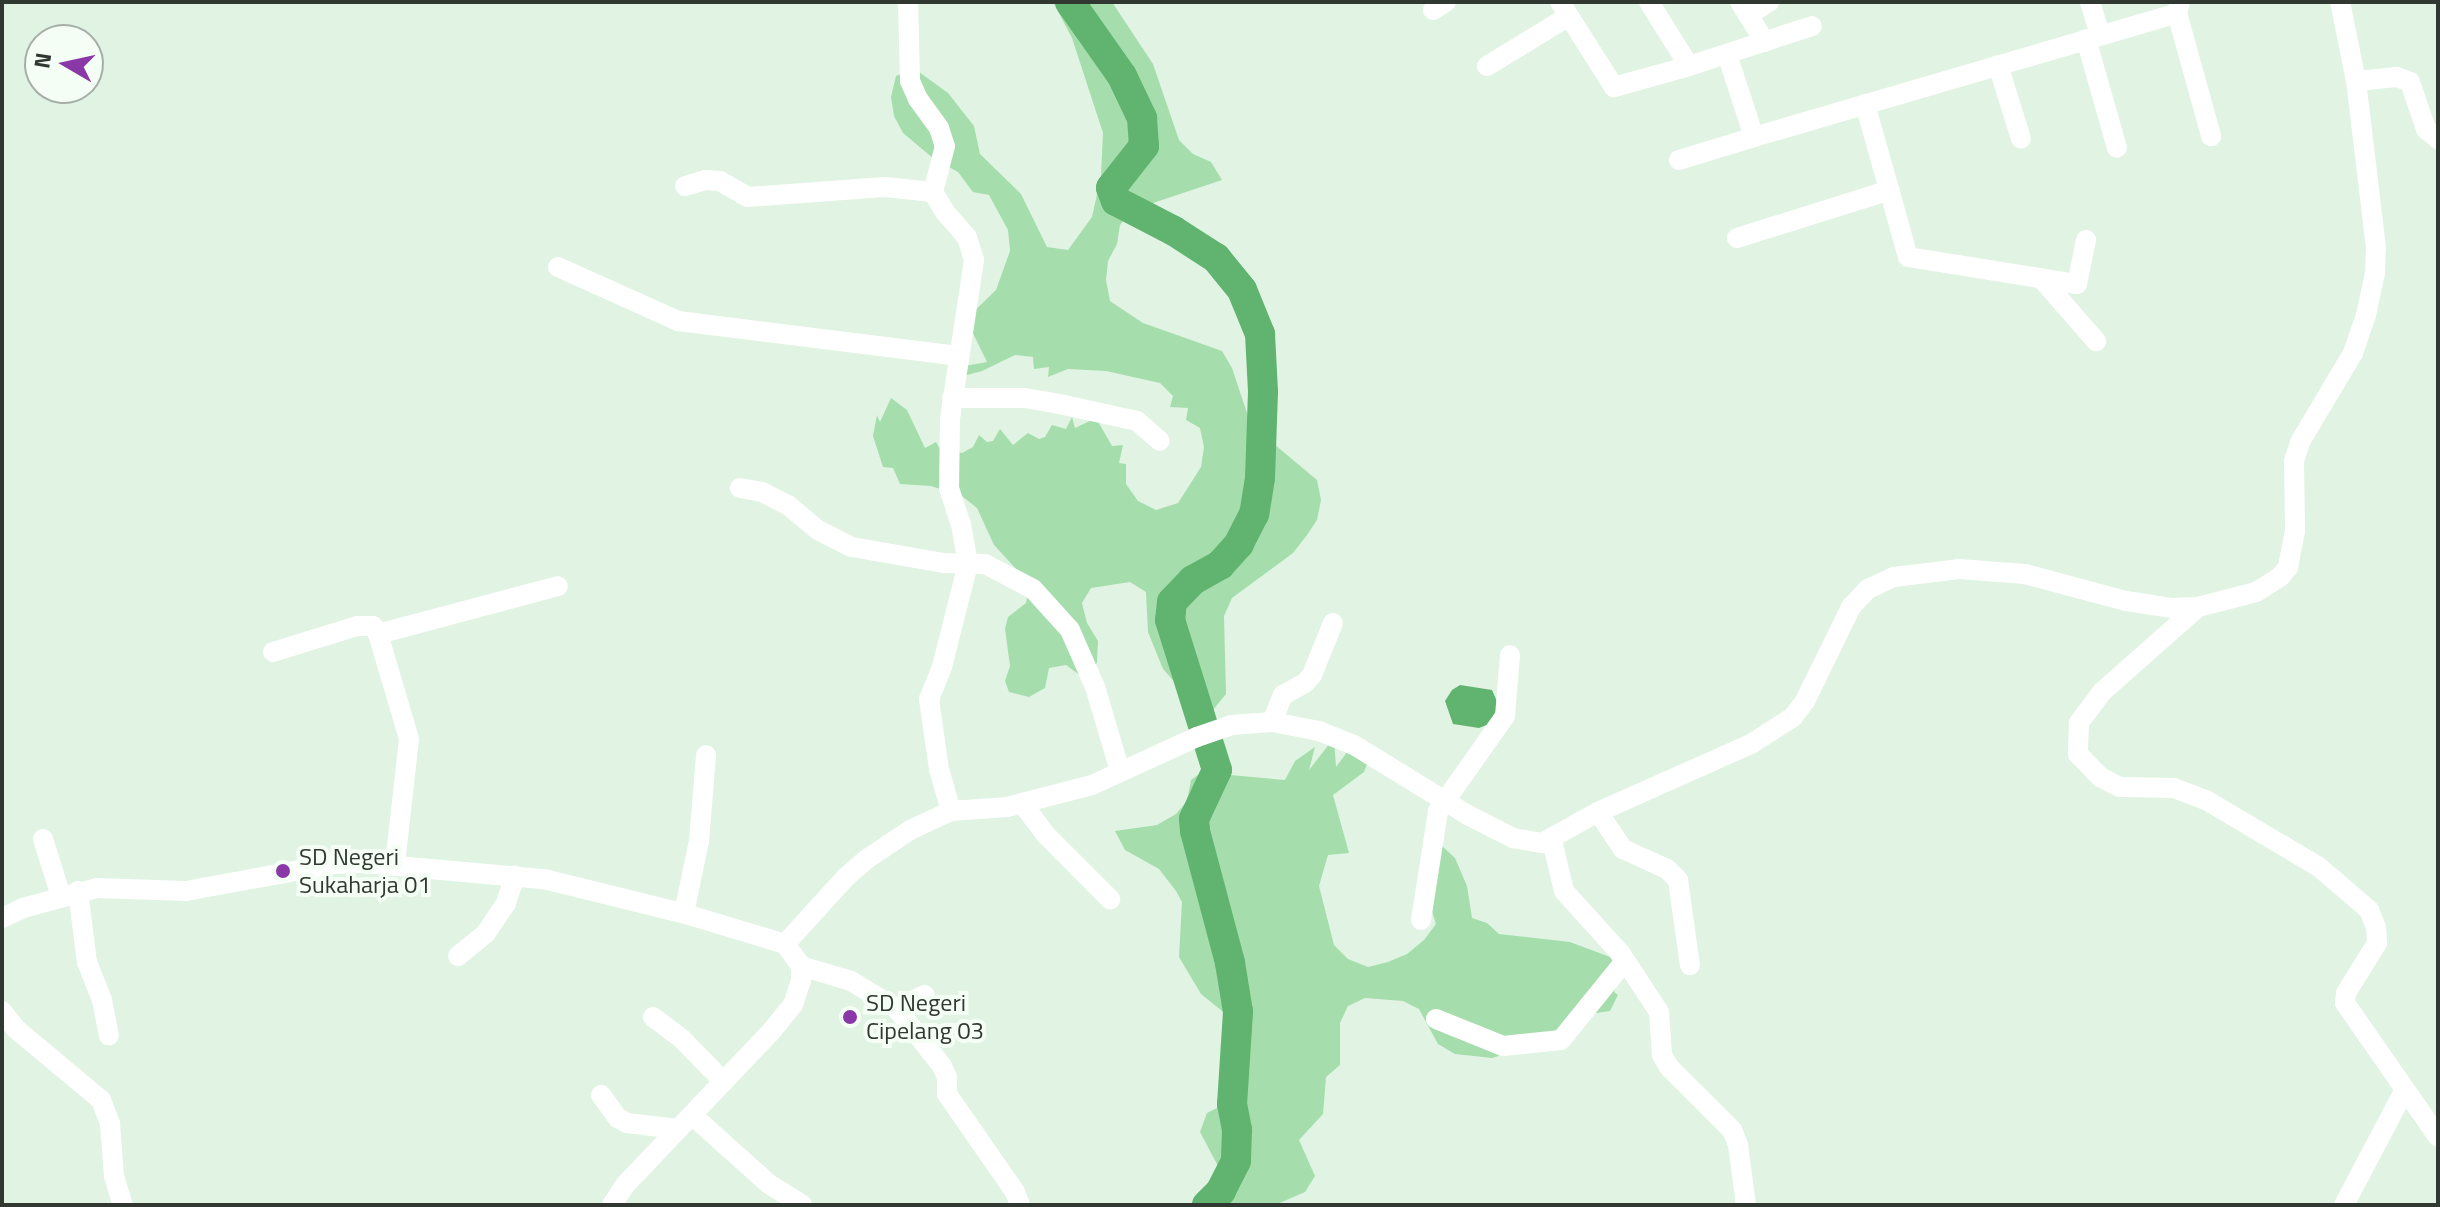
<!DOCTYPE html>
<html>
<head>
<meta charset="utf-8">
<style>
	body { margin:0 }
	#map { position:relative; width:2440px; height:1207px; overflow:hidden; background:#e1f3e3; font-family:"Titillium Web",sans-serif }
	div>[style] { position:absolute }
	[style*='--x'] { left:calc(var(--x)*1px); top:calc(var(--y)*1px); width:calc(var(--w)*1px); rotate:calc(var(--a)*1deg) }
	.green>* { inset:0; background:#a5deac }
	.water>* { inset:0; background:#60b46f }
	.river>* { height:30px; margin:-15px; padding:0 15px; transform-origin:15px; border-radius:15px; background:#60b46f }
	.minor>* { height:20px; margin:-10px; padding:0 10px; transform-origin:10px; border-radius:10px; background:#fff }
	.dots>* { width:22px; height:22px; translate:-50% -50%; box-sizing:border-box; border:4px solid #f4fef5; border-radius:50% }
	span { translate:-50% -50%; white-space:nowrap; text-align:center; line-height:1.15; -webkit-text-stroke:8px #f4fef5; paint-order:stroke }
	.poi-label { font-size:24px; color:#313832 }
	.left { translate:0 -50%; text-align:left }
	.frame { position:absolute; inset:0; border:4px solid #313832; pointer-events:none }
	.north { position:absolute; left:24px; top:24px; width:80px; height:80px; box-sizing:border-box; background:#f4fef5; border:2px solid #a6afa7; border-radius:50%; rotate:279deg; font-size:22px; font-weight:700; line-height:32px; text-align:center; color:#313832 }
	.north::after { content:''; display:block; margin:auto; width:28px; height:36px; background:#8a38a7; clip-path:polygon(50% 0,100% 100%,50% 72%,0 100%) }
</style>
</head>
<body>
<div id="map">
	<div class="green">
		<i style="clip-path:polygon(1053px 2px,1112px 2px,1153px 64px,1179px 140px,1193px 154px,1211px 162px,1222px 180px,1132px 210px,1120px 225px,1117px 244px,1108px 261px,1106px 280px,1110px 301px,1143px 323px,1222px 351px,1232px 368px,1251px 425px,1317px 480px,1321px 500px,1317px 520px,1307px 535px,1293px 553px,1232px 598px,1224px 616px,1226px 694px,1213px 710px,1201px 712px,1163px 669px,1148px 632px,1146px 592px,1130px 582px,1091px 588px,1082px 603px,1087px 623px,1098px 641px,1097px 663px,1081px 676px,1066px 665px,1049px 668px,1045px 688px,1029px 697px,1009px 692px,1005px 681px,1010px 666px,1005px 629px,1008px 617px,1026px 603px,1028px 593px,1017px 570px,994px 545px,977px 508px,962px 496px,931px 486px,900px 484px,893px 468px,883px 467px,873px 436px,877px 415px,880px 422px,891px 398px,907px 410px,925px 448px,936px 442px,944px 456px,951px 451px,962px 453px,973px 447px,979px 435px,987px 442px,993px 441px,1000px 429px,1013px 445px,1028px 433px,1039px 439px,1045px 437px,1052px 425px,1066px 429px,1072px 417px,1075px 428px,1096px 418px,1112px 446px,1123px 445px,1119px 463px,1126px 464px,1126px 484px,1138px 501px,1156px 510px,1178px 503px,1201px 467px,1204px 447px,1200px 428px,1186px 420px,1188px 408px,1170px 407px,1173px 396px,1160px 383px,1106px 371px,1068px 369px,1048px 377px,1049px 367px,1034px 369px,1033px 357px,1015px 355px,982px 371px,956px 378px,965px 366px,987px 362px,966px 319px,996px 290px,1010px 251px,1008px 230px,989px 195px,973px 192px,958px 172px,934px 159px,903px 133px,894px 116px,891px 97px,896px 76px,915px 69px,948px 93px,974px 126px,980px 154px,1021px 194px,1047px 247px,1068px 250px,1092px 217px,1101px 176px,1103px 133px,1072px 38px)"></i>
		<i style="clip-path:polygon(1334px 738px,1336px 767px,1356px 740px,1371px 753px,1364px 772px,1333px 795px,1349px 853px,1328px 855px,1319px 886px,1334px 945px,1348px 959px,1368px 967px,1388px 962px,1407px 954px,1424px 940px,1436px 924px,1424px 885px,1442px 846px,1455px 858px,1467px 886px,1472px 918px,1487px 923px,1499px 934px,1570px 942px,1610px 957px,1621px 974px,1614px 992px,1618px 995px,1610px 1011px,1590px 1014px,1578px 1030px,1492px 1058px,1455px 1054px,1438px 1044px,1419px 1009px,1403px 1001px,1365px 998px,1348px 1006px,1340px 1023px,1340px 1065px,1326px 1077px,1323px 1114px,1299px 1140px,1315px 1176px,1305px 1192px,1275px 1205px,1191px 1205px,1209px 1186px,1219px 1168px,1200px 1132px,1207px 1113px,1227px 1103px,1238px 1039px,1232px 1019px,1201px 994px,1179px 957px,1182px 902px,1176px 891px,1159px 869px,1125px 850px,1115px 831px,1157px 825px,1176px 814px,1187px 801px,1191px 780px,1209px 767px,1230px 775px,1285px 780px,1295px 761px,1315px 747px,1309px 770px)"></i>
	</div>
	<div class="water">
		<i style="clip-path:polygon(1460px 685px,1492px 690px,1499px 706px,1489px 724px,1479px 728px,1453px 724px,1445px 701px,1452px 690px)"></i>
	</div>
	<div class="river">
		<i style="--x:1070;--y:2;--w:90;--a:54.9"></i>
		<i style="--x:1122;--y:76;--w:47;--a:64.5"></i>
		<i style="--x:1142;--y:118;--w:28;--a:86"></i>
		<i style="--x:1144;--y:146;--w:53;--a:128.2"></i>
		<i style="--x:1111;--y:188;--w:14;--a:69"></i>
		<i style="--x:1116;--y:201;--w:65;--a:27.3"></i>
		<i style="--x:1174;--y:231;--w:50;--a:32.7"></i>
		<i style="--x:1216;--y:258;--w:41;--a:50.9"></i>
		<i style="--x:1242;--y:290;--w:48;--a:67.8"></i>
		<i style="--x:1260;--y:334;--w:58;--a:87"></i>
		<i style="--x:1263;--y:392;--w:86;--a:92"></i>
		<i style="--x:1260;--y:478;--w:36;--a:99"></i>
		<i style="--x:1254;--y:514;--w:34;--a:117"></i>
		<i style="--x:1239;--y:544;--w:28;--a:132"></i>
		<i style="--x:1220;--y:565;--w:31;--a:151"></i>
		<i style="--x:1193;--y:580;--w:30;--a:134"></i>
		<i style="--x:1172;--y:602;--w:18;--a:96"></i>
		<i style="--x:1170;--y:620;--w:157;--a:72.6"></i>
		<i style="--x:1217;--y:770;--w:54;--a:115.1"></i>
		<i style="--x:1194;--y:819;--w:12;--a:85"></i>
		<i style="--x:1195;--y:831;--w:137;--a:75.1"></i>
		<i style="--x:1230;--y:963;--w:50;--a:80.7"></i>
		<i style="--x:1238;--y:1012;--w:92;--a:93.7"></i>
		<i style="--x:1232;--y:1104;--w:26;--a:79"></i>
		<i style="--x:1237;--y:1130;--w:31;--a:92"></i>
		<i style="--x:1236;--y:1161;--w:34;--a:117"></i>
		<i style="--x:1221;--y:1191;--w:20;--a:135"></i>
	</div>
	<div class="minor">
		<i style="--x:908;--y:2;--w:79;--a:88.5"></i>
		<i style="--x:910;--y:81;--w:20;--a:66"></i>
		<i style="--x:918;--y:99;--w:36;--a:54"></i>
		<i style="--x:939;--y:128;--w:19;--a:72"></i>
		<i style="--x:945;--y:146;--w:48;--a:104.6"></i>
		<i style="--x:933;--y:192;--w:23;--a:59"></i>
		<i style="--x:945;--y:212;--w:33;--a:49"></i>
		<i style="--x:967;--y:237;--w:24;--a:73"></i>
		<i style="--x:974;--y:260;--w:161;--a:98.6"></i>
		<i style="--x:950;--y:419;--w:69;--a:90.8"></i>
		<i style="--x:949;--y:488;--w:38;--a:72"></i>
		<i style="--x:961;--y:524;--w:41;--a:80.1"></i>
		<i style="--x:968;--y:564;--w:106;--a:104.2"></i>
		<i style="--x:942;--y:667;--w:35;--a:112"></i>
		<i style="--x:929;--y:699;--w:71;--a:81.9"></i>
		<i style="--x:939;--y:769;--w:44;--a:74.1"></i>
		<i style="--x:1560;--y:2;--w:101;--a:57.6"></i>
		<i style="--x:1614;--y:87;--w:78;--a:-15.6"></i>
		<i style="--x:1649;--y:2;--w:75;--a:58"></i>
		<i style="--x:1689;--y:66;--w:129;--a:-18"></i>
		<i style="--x:1740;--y:2;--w:47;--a:58"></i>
		<i style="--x:2090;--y:2;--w:34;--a:73"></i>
		<i style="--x:1433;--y:10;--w:15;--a:-32"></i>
		<i style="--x:2177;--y:13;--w:128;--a:74.5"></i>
		<i style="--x:1748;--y:15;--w:25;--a:-32"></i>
		<i style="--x:2086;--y:39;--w:113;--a:74.1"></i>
		<i style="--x:1727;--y:54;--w:87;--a:72"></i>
		<i style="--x:1754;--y:137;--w:441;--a:-16.3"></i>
		<i style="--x:2177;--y:13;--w:11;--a:-75"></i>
		<i style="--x:1998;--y:65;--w:77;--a:72.7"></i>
		<i style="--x:1487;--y:66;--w:96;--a:-31.4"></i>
		<i style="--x:2356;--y:81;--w:41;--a:-5.6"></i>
		<i style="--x:2397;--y:77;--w:14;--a:21"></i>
		<i style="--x:2410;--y:82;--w:50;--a:71.2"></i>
		<i style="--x:2426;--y:129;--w:16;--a:40"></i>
		<i style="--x:1865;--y:104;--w:159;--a:74.3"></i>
		<i style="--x:1908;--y:257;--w:171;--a:9.1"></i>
		<i style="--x:2077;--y:284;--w:45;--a:-78.4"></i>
		<i style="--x:1679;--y:160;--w:78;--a:-17"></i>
		<i style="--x:685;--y:186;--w:22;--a:-16"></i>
		<i style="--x:706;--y:180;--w:14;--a:4"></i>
		<i style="--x:720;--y:181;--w:32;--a:30"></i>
		<i style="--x:748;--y:197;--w:137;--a:-4.2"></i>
		<i style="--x:885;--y:187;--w:48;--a:5.9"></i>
		<i style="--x:1737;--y:238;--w:160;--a:-17.4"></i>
		<i style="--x:558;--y:267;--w:132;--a:24.2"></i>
		<i style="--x:678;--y:321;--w:284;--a:7.1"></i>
		<i style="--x:2041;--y:278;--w:84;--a:48.9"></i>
		<i style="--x:952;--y:398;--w:73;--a:0"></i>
		<i style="--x:1025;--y:398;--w:40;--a:10"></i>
		<i style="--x:1064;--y:405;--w:75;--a:12.4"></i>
		<i style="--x:1137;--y:421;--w:30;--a:41"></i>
		<i style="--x:740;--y:488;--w:22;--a:10"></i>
		<i style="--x:762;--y:492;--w:29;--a:27"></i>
		<i style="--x:788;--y:505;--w:39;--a:40"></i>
		<i style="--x:818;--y:530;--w:38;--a:27"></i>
		<i style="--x:852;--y:547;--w:93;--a:9.9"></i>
		<i style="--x:944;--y:563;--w:41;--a:1.4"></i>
		<i style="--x:985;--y:564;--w:54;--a:27.5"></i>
		<i style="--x:1033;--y:589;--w:55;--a:47.9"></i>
		<i style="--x:1070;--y:630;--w:62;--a:66.3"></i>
		<i style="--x:1095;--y:687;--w:88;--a:73.4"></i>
		<i style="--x:2198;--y:607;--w:128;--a:138.5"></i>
		<i style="--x:2102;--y:692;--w:39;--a:127"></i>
		<i style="--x:2079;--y:723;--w:31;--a:92"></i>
		<i style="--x:2078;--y:754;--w:32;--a:46"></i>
		<i style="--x:2100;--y:777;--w:22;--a:27"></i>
		<i style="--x:2120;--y:787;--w:54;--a:1.1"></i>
		<i style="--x:2174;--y:788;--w:34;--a:21"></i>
		<i style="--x:2206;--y:800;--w:131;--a:30.7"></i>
		<i style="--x:2319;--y:867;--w:66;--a:40.7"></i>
		<i style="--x:2369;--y:910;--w:18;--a:68"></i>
		<i style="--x:2376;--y:927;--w:16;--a:86"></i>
		<i style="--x:2377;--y:943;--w:59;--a:121.8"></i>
		<i style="--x:2346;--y:993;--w:10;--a:96"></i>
		<i style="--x:2345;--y:1003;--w:163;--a:55.2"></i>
		<i style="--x:273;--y:652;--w:88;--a:-17.2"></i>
		<i style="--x:357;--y:626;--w:16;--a:0"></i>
		<i style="--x:373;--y:626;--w:9;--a:58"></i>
		<i style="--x:1272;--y:722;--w:29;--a:-68"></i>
		<i style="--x:1283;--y:695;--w:25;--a:-29"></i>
		<i style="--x:1305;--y:683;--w:11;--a:-49"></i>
		<i style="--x:1312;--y:675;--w:56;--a:-68"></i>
		<i style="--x:1022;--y:803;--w:40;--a:53"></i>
		<i style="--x:1046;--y:835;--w:91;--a:45"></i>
		<i style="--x:1598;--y:812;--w:45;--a:56"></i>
		<i style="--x:1623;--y:849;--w:48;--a:24.4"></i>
		<i style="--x:1667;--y:869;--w:16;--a:45"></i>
		<i style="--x:1678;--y:880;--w:86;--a:82"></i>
		<i style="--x:43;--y:839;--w:60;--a:72.5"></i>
		<i style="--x:1552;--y:840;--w:52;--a:76.8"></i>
		<i style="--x:1564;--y:891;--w:85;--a:47.9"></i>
		<i style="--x:1621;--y:954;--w:69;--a:56.8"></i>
		<i style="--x:1659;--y:1012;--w:43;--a:86"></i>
		<i style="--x:1662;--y:1055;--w:14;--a:60"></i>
		<i style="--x:1669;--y:1067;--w:89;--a:45"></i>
		<i style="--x:1732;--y:1130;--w:16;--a:68"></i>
		<i style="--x:1738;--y:1145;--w:61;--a:82.4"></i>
		<i style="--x:395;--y:864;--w:126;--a:-83.6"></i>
		<i style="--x:409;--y:739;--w:109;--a:-106.4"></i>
		<i style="--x:378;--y:634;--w:186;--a:-14.9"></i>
		<i style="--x:78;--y:891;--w:72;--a:82.8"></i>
		<i style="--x:87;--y:962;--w:41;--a:68.5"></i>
		<i style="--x:102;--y:1000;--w:36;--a:79"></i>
		<i style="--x:684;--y:913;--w:74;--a:-78.2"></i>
		<i style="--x:699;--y:841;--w:86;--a:-85.3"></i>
		<i style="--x:2;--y:918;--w:23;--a:-25"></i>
		<i style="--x:23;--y:908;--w:77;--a:-15.1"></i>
		<i style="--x:97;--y:888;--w:89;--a:1.9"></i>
		<i style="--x:186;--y:891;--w:149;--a:-10.4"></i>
		<i style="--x:333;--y:864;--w:30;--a:-2"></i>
		<i style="--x:363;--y:863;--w:182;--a:5.1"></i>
		<i style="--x:544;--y:879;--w:149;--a:13.9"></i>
		<i style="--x:689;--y:915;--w:100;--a:16.8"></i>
		<i style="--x:785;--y:944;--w:91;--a:-47.7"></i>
		<i style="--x:846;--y:877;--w:28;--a:-41"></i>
		<i style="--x:867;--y:859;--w:52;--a:-34"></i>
		<i style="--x:910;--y:830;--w:45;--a:-24.9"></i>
		<i style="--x:951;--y:811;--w:56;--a:-4.1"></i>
		<i style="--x:1007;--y:807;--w:88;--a:-14.5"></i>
		<i style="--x:1092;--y:785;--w:115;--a:-24.6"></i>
		<i style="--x:1197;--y:737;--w:36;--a:-19"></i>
		<i style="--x:1231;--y:725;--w:41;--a:-4.2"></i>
		<i style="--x:1272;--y:722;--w:48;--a:10.8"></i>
		<i style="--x:1319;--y:731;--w:38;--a:22"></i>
		<i style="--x:1354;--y:745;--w:134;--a:31.6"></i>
		<i style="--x:1468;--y:815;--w:51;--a:27.1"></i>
		<i style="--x:1513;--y:838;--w:29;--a:10"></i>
		<i style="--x:1542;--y:843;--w:64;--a:-29"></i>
		<i style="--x:1598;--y:812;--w:167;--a:-24"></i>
		<i style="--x:1751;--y:744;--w:50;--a:-32.7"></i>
		<i style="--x:1793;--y:717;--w:20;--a:-53"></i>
		<i style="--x:1805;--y:701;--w:105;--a:-63.9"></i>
		<i style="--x:1851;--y:607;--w:25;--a:-47"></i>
		<i style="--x:1868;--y:589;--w:29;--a:-25"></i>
		<i style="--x:1894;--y:577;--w:65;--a:-7"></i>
		<i style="--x:1959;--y:569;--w:66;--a:4.3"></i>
		<i style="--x:2025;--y:574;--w:105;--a:15"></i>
		<i style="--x:2126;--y:601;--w:47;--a:8.7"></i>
		<i style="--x:2172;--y:608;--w:26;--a:-2"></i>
		<i style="--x:2198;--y:607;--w:60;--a:-14.5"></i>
		<i style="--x:2256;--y:592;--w:28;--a:-32"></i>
		<i style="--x:2280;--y:577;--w:13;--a:-51"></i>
		<i style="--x:2288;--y:567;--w:37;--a:-79"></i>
		<i style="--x:2295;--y:531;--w:70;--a:-90.8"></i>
		<i style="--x:2294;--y:461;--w:20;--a:-72"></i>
		<i style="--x:2300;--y:442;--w:104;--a:-59.2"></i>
		<i style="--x:2353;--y:353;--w:40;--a:-71.1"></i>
		<i style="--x:2366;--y:315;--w:43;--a:-77.9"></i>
		<i style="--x:2375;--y:273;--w:25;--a:-88"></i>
		<i style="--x:2376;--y:248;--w:168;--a:-96.8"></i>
		<i style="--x:2356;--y:81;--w:81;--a:-101.4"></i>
		<i style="--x:1421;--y:920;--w:110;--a:-81.1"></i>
		<i style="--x:1438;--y:811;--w:116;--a:-54.8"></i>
		<i style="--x:1505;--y:716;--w:61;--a:-85.3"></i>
		<i style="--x:458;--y:956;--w:36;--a:-39"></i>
		<i style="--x:486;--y:933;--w:36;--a:-56"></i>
		<i style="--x:506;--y:903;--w:29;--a:-72"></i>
		<i style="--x:801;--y:966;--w:52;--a:16.7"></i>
		<i style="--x:851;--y:981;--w:54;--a:31.3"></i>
		<i style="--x:897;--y:1009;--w:31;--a:-27"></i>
		<i style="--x:897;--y:1009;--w:73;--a:51.7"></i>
		<i style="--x:942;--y:1066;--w:12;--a:66"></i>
		<i style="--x:947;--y:1077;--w:17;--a:90"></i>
		<i style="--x:947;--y:1094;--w:119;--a:55.2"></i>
		<i style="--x:1015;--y:1192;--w:14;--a:69"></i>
		<i style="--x:2;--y:1011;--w:23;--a:52"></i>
		<i style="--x:16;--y:1029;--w:111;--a:39.9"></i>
		<i style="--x:101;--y:1100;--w:26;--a:69"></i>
		<i style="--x:110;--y:1124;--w:52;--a:85.6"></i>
		<i style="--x:114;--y:1176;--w:30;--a:73"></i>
		<i style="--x:653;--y:1017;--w:36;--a:37"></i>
		<i style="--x:682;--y:1039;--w:60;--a:45.7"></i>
		<i style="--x:1436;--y:1019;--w:72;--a:21.9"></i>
		<i style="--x:1503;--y:1046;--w:58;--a:-5.9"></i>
		<i style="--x:1561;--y:1040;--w:102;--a:-51"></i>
		<i style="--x:601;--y:1095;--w:29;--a:54"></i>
		<i style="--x:618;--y:1118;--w:10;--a:29"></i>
		<i style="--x:627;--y:1123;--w:51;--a:6.7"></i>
		<i style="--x:692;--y:1115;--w:103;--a:41.9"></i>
		<i style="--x:769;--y:1184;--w:39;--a:32"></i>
		<i style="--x:612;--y:1205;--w:24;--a:-57"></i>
		<i style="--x:625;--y:1185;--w:210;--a:-46.4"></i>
		<i style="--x:770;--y:1033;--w:36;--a:-51"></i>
		<i style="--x:793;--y:1005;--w:25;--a:-72"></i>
		<i style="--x:801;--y:981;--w:15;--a:-90"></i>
		<i style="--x:801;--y:966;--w:27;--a:-126"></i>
		<i style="--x:2344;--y:1205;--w:129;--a:-62.2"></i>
	</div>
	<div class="dots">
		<i style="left:283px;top:871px;background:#8a38a7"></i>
		<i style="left:850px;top:1017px;background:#8a38a7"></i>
	</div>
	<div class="poi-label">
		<span class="left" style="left:299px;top:871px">SD Negeri<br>Sukaharja 01</span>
		<span class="left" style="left:866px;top:1017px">SD Negeri<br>Cipelang 03</span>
	</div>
	<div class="frame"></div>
	<div class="north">N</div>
</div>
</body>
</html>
